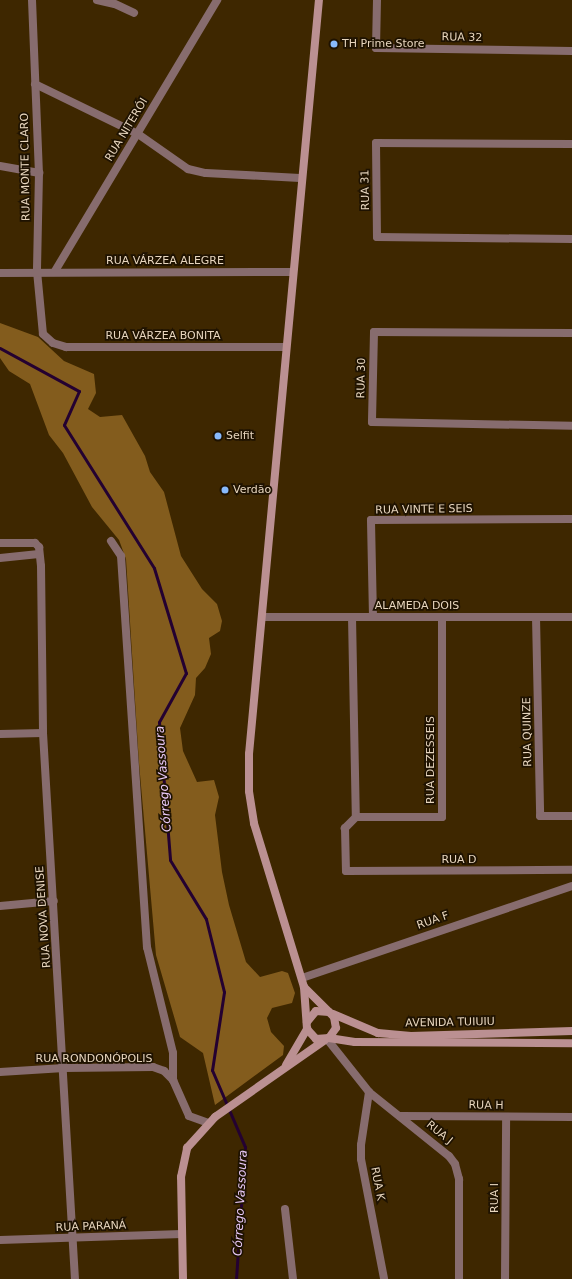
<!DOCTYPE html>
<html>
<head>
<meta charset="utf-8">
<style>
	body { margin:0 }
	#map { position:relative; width:572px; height:1279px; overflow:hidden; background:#3e2700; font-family:"DejaVu Sans",sans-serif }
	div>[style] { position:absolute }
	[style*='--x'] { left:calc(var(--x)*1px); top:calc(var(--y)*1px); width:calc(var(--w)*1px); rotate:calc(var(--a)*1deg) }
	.forest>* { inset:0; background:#835c1d }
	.stream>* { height:3px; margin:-1.5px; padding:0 1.5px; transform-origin:1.5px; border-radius:1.5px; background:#240131 }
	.minor>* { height:8px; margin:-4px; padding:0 4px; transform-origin:4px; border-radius:4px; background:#876c6e }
	.tertiary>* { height:8px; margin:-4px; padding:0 4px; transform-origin:4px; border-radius:4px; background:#876c6e }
	.secondary>* { height:8px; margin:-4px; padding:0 4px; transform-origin:4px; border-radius:4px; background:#bb9092 }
	.dots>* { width:11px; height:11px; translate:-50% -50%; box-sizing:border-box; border:2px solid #1e1201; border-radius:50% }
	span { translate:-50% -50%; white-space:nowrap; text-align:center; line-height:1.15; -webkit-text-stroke:3.5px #1e1201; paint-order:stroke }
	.street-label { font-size:11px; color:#e8d6be }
	.poi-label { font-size:11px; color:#e8d6be }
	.left { translate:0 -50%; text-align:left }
	.water-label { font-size:12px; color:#eacaf9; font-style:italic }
</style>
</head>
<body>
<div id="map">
	<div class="forest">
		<i style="clip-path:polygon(0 323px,38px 337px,64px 361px,94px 374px,96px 393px,88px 409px,100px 417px,122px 415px,145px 456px,150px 472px,164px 492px,181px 556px,202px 589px,217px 604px,222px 621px,220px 631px,209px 638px,211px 654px,205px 668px,196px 678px,195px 695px,180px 728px,183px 751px,197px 782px,214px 780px,219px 797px,215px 815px,222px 872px,229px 905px,246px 962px,260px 977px,282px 971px,288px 973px,295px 993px,292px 1003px,272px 1008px,267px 1018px,271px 1032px,284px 1046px,283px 1055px,215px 1105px,203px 1053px,180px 1037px,156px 955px,139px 763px,126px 559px,119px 540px,92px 507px,63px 453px,49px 435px,30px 384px,9px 371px,0 358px)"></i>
	</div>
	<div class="stream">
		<i style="--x:0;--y:348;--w:90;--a:28.6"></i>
		<i style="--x:79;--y:391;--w:37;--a:114"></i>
		<i style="--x:64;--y:425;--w:169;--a:57.8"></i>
		<i style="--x:154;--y:568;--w:110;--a:73.1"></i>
		<i style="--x:186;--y:673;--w:56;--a:118.9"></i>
		<i style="--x:159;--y:722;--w:138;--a:85.4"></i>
		<i style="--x:170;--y:860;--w:69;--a:58.6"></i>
		<i style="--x:206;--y:919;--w:75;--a:76.1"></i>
		<i style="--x:224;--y:992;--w:79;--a:98.7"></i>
		<i style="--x:212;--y:1070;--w:84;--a:66.8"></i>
		<i style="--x:245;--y:1147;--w:132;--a:93.9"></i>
	</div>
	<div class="minor">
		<i style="--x:32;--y:0;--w:173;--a:87.7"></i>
		<i style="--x:39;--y:173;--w:98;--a:91.2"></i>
		<i style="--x:37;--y:271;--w:63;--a:84.6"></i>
		<i style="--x:43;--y:334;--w:13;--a:42"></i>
		<i style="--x:53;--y:343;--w:14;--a:17"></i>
		<i style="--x:66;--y:347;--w:220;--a:0"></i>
		<i style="--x:97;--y:0;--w:18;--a:13"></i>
		<i style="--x:115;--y:4;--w:21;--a:25"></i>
		<i style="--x:377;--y:0;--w:48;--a:91.2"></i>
		<i style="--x:376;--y:48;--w:196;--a:0.9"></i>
		<i style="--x:35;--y:84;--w:114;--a:25.9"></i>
		<i style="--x:138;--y:134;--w:61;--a:35"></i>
		<i style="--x:188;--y:169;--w:18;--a:13"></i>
		<i style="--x:206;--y:173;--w:94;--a:3"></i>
		<i style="--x:572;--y:144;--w:196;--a:-179.7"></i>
		<i style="--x:376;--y:143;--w:94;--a:89.4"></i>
		<i style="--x:377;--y:237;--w:195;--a:0.6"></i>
		<i style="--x:0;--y:166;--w:40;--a:10"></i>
		<i style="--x:55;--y:271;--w:316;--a:-59.1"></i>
		<i style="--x:0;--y:273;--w:292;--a:-0.2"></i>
		<i style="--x:572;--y:333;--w:198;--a:-179.7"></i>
		<i style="--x:374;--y:332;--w:90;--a:91.3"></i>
		<i style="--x:372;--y:422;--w:200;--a:1.1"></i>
		<i style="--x:111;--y:541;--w:18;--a:56"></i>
		<i style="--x:121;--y:556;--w:392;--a:86.2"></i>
		<i style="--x:147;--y:947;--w:109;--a:76.2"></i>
		<i style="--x:173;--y:1053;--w:27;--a:90"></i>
		<i style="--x:0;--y:543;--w:35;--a:0"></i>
		<i style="--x:35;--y:543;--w:6;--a:45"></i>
		<i style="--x:39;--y:547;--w:19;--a:84"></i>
		<i style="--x:41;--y:566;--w:167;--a:89.3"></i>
		<i style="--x:43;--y:733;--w:547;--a:86.65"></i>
		<i style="--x:0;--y:558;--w:39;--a:-6"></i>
		<i style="--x:352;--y:617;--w:200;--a:88.9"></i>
		<i style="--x:373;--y:617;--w:97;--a:-91.2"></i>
		<i style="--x:371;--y:520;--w:201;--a:-0.3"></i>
		<i style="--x:442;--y:617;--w:200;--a:90"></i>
		<i style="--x:442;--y:817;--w:86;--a:180"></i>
		<i style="--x:356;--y:817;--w:16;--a:135"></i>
		<i style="--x:345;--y:828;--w:43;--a:88.7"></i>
		<i style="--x:346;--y:871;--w:226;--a:-0.3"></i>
		<i style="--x:536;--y:617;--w:199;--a:88.8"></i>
		<i style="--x:540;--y:816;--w:32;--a:0"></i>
		<i style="--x:0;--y:734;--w:43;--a:-1.3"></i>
		<i style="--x:0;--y:906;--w:54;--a:-5.3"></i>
		<i style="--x:302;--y:978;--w:285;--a:-18.8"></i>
		<i style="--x:327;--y:1039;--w:68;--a:51.6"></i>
		<i style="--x:369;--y:1092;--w:102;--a:38.7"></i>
		<i style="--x:449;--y:1156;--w:10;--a:53"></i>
		<i style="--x:455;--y:1164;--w:16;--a:75"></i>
		<i style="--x:459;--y:1179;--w:100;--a:90"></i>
		<i style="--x:369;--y:1092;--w:54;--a:98.6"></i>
		<i style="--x:361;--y:1145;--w:14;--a:90"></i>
		<i style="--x:361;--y:1159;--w:122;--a:79.1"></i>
		<i style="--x:400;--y:1116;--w:172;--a:0.3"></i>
		<i style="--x:285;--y:1209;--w:70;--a:83.5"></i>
		<i style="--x:0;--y:1240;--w:182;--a:-1.9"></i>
		<i style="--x:505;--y:1279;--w:161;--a:-89.6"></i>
	</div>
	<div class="tertiary">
		<i style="--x:262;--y:617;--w:310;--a:0"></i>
		<i style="--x:0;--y:1072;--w:64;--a:-3.6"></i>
		<i style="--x:64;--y:1068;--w:89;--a:-0.6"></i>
		<i style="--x:153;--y:1067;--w:12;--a:20"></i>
		<i style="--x:164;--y:1071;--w:13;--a:45"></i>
		<i style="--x:173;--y:1080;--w:39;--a:66"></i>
		<i style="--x:189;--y:1116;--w:20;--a:20"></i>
	</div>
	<div class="secondary">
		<i style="--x:304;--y:987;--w:42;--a:45"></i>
		<i style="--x:334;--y:1017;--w:11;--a:80"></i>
		<i style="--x:336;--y:1028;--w:12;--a:125"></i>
		<i style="--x:329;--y:1038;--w:13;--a:176"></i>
		<i style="--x:316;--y:1039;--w:13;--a:-132"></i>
		<i style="--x:307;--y:1029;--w:42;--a:-94.1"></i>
		<i style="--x:304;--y:987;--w:171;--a:-107"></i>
		<i style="--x:254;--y:823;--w:32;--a:-99"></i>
		<i style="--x:249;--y:791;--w:37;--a:-90"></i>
		<i style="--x:249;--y:754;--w:757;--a:-84.7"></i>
		<i style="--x:333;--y:1014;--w:49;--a:22.9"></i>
		<i style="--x:378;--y:1033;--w:33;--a:5"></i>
		<i style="--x:411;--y:1036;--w:161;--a:-1.8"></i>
		<i style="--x:307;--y:1022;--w:14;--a:-51"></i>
		<i style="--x:316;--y:1011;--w:13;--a:4"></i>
		<i style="--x:329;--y:1038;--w:26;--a:9"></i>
		<i style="--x:355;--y:1042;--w:217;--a:0.3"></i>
		<i style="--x:286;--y:1065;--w:42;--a:-59.7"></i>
		<i style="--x:183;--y:1279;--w:102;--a:-91.1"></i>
		<i style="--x:181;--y:1177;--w:30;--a:-78"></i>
		<i style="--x:187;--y:1148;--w:42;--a:-47.9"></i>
		<i style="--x:215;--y:1117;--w:134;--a:-35"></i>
	</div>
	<div class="dots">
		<i style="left:334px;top:44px;background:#88bafc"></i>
		<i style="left:218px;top:436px;background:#88bafc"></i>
		<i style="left:225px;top:490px;background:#88bafc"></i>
	</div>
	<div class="street-label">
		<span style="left:462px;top:38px;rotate:1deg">RUA 32</span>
		<span style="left:127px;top:130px;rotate:-59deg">RUA NITERÓI</span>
		<span style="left:26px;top:167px;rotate:-91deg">RUA MONTE CLARO</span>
		<span style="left:366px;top:190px;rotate:-91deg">RUA 31</span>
		<span style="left:165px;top:261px">RUA VÁRZEA ALEGRE</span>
		<span style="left:163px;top:336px">RUA VÁRZEA BONITA</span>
		<span style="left:362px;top:378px;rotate:-89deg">RUA 30</span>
		<span style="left:424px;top:510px;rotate:-1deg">RUA VINTE E SEIS</span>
		<span style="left:417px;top:606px">ALAMEDA DOIS</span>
		<span style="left:528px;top:732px;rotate:-91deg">RUA QUINZE</span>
		<span style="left:431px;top:760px;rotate:-90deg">RUA DEZESSEIS</span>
		<span style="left:459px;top:860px">RUA D</span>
		<span style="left:44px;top:917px;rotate:-94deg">RUA NOVA DENISE</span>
		<span style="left:433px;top:921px;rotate:-19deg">RUA F</span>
		<span style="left:450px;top:1023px;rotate:-1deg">AVENIDA TUIUIU</span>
		<span style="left:94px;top:1059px">RUA RONDONÓPOLIS</span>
		<span style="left:486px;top:1106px;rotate:1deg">RUA H</span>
		<span style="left:439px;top:1133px;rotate:39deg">RUA J</span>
		<span style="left:377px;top:1184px;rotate:79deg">RUA K</span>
		<span style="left:495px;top:1198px;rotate:-90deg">RUA I</span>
		<span style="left:91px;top:1227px;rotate:-2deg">RUA PARANÁ</span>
	</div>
	<div class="poi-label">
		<span class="left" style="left:342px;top:44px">TH Prime Store</span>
		<span class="left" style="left:226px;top:436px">Selfit</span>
		<span class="left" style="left:233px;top:490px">Verdão</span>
	</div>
	<div class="water-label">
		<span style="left:164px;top:779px;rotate:-94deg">Córrego Vassoura</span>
		<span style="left:241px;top:1203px;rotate:-87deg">Córrego Vassoura</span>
	</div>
</div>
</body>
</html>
